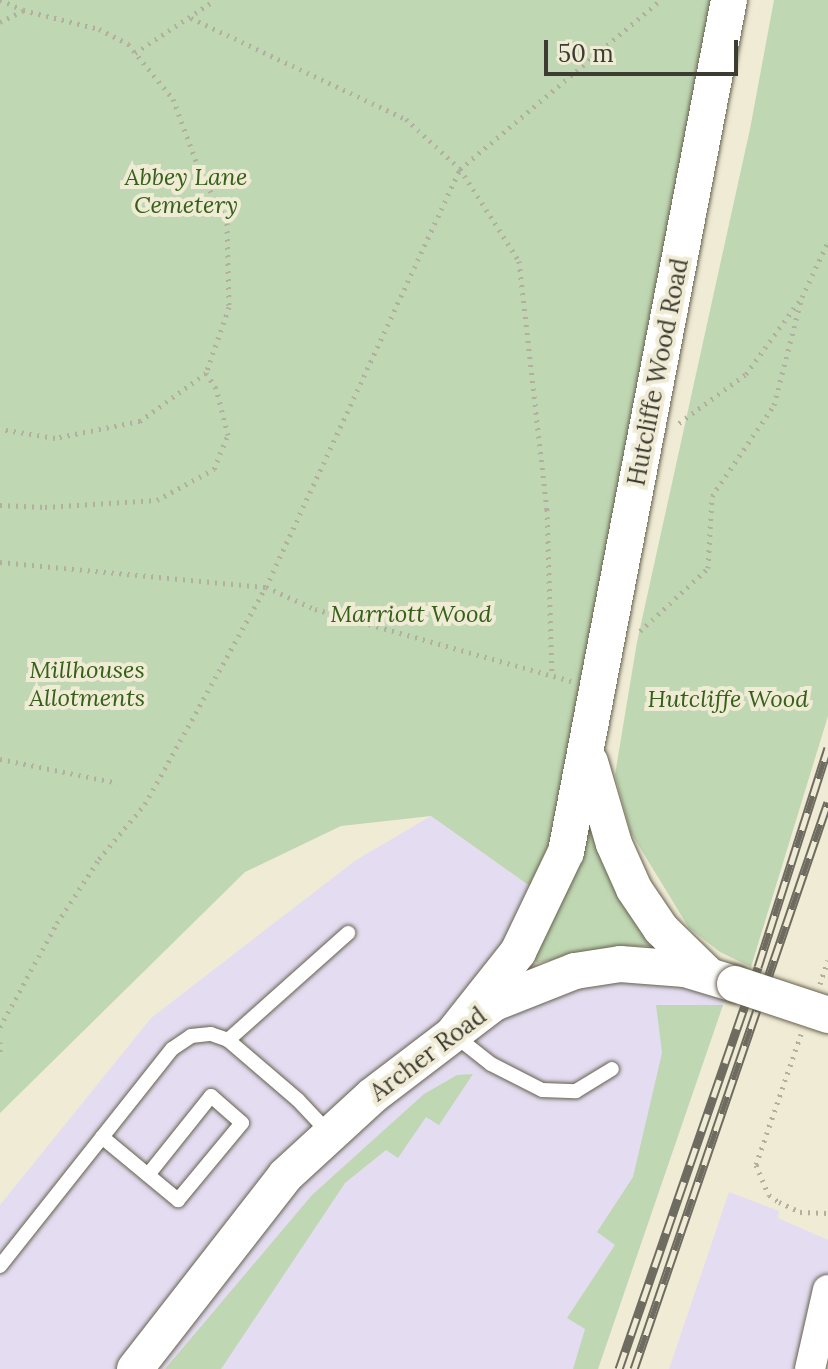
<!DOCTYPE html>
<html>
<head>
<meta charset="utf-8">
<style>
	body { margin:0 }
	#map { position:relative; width:828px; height:1369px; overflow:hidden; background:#f0ebd5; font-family:Lora,serif }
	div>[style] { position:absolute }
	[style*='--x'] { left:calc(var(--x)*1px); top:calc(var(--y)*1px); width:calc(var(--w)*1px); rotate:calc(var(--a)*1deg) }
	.commercial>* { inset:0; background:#e4ddf2 }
	.green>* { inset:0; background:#bfd7b3 }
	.path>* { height:5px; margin-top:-2.5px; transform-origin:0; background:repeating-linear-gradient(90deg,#b3af9e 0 2px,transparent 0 8px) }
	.roads { filter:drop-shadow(0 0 2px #65614e) drop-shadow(0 0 2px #65614e) }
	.service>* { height:14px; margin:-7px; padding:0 7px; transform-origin:7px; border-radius:7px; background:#fff }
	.minor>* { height:30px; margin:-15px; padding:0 15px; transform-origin:15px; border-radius:15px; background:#fff }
	.tertiary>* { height:36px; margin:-18px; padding:0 18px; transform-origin:18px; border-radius:18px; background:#fff }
	.rail>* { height:9px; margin-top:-4.5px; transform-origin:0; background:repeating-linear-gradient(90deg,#f0ebd5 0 18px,#6e6c60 0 36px); box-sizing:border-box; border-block:2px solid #6e6c60 }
	.bridges { filter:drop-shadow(0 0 2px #65614e) drop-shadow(0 0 2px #65614e) }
	.tertiary-bridge>* { height:36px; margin:-18px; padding:0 18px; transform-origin:18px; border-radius:18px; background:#fff }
	span { translate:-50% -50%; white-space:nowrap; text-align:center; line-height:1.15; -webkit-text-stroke:8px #f0ebd5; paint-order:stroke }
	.park-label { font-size:24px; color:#346017; font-style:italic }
	.street-label { font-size:24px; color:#3d3c33 }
	.scale { position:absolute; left:544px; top:40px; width:194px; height:36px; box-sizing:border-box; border:4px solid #3d3c33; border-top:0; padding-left:10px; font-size:24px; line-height:28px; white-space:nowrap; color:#3d3c33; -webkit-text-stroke:6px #f0ebd5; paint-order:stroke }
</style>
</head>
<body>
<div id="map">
	<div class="commercial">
		<i style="clip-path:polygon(431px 816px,546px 897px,505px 972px,543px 982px,724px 981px,723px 1005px,598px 1369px,0 1369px,0 1205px,151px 1018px,356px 860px)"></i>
		<i style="clip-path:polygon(729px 1192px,779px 1211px,778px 1218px,828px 1240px,828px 1290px,810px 1369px,669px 1369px)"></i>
	</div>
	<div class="green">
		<i style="clip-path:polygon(0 0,716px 0,566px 817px,537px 891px,431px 816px,341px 826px,245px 872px,0 1113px)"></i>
		<i style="clip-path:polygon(774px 0,828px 0,828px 716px,751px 967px,720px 952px,689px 928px,631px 833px,615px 775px,637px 642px,750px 129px)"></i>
		<i style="clip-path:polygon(593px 825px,650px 946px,618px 946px,537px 963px,532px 957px,587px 827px)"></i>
		<i style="clip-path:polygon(656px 1005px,723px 1005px,598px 1369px,573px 1369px,585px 1329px,567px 1318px,615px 1245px,597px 1232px,633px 1177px,662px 1053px)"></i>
		<i style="clip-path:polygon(473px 1074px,439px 1125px,426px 1117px,398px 1158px,386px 1150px,345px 1183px,221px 1369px,165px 1369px,312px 1195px,424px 1094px,457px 1075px)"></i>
	</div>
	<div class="path">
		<i style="--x:0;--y:0;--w:25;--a:23"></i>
		<i style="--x:23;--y:10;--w:78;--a:14"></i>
		<i style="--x:99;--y:29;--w:33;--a:27"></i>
		<i style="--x:128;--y:44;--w:71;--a:50.7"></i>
		<i style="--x:173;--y:99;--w:75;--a:69.6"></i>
		<i style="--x:199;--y:169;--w:61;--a:62.6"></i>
		<i style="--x:227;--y:223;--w:84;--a:88.6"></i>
		<i style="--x:229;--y:307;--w:70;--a:109.2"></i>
		<i style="--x:206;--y:373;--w:82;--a:144"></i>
		<i style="--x:140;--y:421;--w:87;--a:168.7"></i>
		<i style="--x:55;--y:438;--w:56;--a:-170.7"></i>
		<i style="--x:191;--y:18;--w:238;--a:25.2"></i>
		<i style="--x:406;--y:119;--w:74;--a:42.8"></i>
		<i style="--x:460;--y:169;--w:109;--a:57.3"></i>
		<i style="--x:519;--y:261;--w:250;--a:83.6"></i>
		<i style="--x:547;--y:509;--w:166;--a:88.3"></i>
		<i style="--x:0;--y:22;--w:25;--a:-26"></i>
		<i style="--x:135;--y:53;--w:96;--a:-33.5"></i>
		<i style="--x:679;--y:423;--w:83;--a:-36.2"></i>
		<i style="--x:746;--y:374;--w:95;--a:-54"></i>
		<i style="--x:802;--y:297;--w:61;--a:-64.7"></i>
		<i style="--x:0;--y:505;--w:45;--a:2.5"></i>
		<i style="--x:45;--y:507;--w:112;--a:-3.6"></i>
		<i style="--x:157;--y:500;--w:65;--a:-28.5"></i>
		<i style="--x:214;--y:469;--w:37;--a:-68"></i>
		<i style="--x:228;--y:435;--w:49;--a:-104.3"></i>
		<i style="--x:216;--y:388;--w:18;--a:-124"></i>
		<i style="--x:0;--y:562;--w:267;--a:5.4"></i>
		<i style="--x:266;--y:587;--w:461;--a:-65.1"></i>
		<i style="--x:460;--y:169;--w:263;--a:-40.1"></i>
		<i style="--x:640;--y:631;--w:93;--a:-42.8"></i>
		<i style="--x:708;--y:568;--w:72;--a:-86.8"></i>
		<i style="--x:712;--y:496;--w:110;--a:-55.7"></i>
		<i style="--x:774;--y:405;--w:112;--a:-75.5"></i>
		<i style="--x:0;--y:759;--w:120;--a:11.5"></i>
		<i style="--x:820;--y:984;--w:25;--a:-72"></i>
		<i style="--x:0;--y:1027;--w:119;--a:-61.3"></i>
		<i style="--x:57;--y:923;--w:77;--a:-56.7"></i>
		<i style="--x:99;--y:859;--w:72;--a:-50.1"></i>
		<i style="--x:145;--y:804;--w:248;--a:-60.9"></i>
		<i style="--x:266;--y:587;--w:54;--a:24.2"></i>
		<i style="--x:315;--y:609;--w:266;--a:15.7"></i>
		<i style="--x:801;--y:1034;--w:139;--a:109"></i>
		<i style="--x:756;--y:1165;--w:33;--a:67"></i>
		<i style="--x:769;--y:1195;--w:12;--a:35"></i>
		<i style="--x:779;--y:1202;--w:23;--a:25"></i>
		<i style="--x:800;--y:1212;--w:28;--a:2"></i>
		<i style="--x:0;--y:1042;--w:10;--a:90"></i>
	</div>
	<div class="roads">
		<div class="service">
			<i style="--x:453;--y:1034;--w:48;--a:38.3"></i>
			<i style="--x:491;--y:1064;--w:57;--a:27"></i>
			<i style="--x:542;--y:1090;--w:34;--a:2"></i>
			<i style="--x:576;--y:1091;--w:42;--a:-31.4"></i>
			<i style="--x:228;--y:1040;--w:161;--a:-41.7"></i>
			<i style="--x:102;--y:1137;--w:99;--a:39.7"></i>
			<i style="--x:178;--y:1200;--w:100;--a:-50.3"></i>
			<i style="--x:242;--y:1123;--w:41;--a:-138.9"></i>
			<i style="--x:211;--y:1096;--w:101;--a:128.6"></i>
			<i style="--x:0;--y:1266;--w:277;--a:-51.6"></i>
			<i style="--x:172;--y:1049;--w:23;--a:-34"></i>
			<i style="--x:191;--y:1036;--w:20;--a:-6"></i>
			<i style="--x:211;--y:1034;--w:18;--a:19"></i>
			<i style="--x:228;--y:1040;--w:92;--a:40.6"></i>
			<i style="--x:298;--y:1100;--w:45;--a:46.8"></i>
		</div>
		<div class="minor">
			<i style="--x:810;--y:1369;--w:81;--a:-77.2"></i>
		</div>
		<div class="tertiary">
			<i style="--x:590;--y:762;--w:85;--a:73.7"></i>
			<i style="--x:614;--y:844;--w:49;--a:66"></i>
			<i style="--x:634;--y:889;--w:48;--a:56"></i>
			<i style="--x:661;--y:929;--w:66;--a:44.4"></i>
			<i style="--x:453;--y:1034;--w:105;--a:-51.6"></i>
			<i style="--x:518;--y:952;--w:111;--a:-64.4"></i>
			<i style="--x:566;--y:852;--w:867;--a:-79.17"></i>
			<i style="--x:135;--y:1369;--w:244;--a:-52.1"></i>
			<i style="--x:285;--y:1176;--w:118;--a:-42.6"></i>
			<i style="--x:372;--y:1096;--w:153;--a:-37.3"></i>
			<i style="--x:494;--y:1003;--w:87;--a:-21.6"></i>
			<i style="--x:575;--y:971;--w:46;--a:-8.8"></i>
			<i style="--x:620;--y:964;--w:65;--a:4.4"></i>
			<i style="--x:685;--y:969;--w:52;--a:16.7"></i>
		</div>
	</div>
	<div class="rail">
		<i style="--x:619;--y:1369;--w:425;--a:-70.9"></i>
		<i style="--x:758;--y:967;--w:230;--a:-72.3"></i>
		<i style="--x:634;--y:1369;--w:599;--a:-71.11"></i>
	</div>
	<div class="bridges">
		<div class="tertiary-bridge">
			<i style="--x:735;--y:984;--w:98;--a:18.4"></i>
		</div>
	</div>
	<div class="park-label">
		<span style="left:186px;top:191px">Abbey Lane<br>Cemetery</span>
		<span style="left:411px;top:614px">Marriott Wood</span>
		<span style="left:87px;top:684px">Millhouses<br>Allotments</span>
		<span style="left:728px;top:699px">Hutcliffe Wood</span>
	</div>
	<div class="street-label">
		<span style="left:658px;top:372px;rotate:-79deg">Hutcliffe Wood Road</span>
		<span style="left:428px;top:1054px;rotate:-37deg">Archer Road</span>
	</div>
	<div class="scale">50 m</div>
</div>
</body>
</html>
